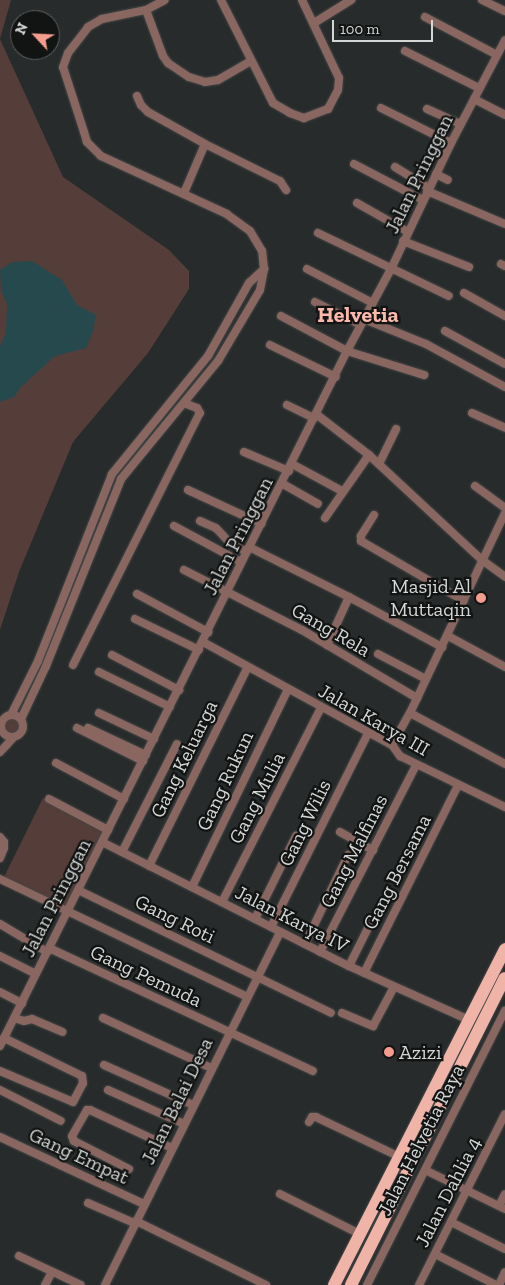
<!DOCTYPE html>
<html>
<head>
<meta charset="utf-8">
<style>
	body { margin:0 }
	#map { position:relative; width:505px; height:1285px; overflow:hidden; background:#282b2b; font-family:"Zilla Slab",serif }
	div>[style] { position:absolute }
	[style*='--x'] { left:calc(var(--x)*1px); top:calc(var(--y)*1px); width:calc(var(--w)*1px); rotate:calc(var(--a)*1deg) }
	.green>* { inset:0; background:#553d39 }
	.round { border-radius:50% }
	.water>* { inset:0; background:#26494e }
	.roads { filter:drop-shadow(0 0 1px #444747) drop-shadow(0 0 1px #444747) }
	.minor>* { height:8px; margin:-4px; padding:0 4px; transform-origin:4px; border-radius:4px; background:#896760 }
	.minor>.ring { margin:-4px; padding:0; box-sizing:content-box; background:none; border:8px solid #896760; border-radius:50% }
	.trunk>* { height:12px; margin:-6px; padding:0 6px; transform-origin:6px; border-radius:6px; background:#f0b3a8 }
	.dots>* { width:14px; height:14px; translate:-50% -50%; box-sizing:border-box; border:2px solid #121313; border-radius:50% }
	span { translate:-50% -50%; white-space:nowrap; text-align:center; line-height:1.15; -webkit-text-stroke:4.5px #121313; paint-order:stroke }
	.street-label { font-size:20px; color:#d5d7d7 }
	.poi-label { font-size:20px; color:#d5d7d7 }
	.right { translate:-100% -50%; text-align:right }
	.left { translate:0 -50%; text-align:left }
	.quarter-label { font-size:22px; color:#fbb8ab; font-weight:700 }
	.north { position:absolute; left:10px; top:10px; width:50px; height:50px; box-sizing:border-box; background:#121313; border:1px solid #606161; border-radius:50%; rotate:295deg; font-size:14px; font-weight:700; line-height:20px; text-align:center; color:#d5d7d7 }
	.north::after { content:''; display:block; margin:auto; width:18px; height:22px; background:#f49d8d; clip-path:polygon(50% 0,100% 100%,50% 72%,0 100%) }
	.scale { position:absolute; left:332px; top:20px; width:101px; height:22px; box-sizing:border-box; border:2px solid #d5d7d7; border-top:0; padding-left:6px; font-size:15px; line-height:18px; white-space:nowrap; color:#d5d7d7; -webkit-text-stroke:4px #121313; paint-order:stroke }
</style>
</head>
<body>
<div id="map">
	<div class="green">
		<i style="clip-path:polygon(0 0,11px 0,0 39px,63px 177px,169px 250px,189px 271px,189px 289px,148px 353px,73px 442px,19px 572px,0 630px)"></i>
		<i class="round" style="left:4px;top:718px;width:16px;height:16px"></i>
		<i style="clip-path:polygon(43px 798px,106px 829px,67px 908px,4px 877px)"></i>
	</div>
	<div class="water">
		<i style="clip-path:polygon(32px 261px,62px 280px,77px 305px,96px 315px,93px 331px,86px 348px,55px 356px,21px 387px,14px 397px,0 402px,0 346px,6px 333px,7px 304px,1px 290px,0 270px,12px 262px)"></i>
	</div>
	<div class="roads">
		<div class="minor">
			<i style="--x:221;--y:0;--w:115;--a:63.2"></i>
			<i style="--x:273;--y:103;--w:20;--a:30"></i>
			<i style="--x:290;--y:113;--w:15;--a:20"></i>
			<i style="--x:304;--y:118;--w:26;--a:-21"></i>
			<i style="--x:328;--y:109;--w:21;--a:-62"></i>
			<i style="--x:338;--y:90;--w:12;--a:-85"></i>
			<i style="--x:339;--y:78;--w:86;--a:-115.4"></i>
			<i style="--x:482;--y:0;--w:25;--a:26"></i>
			<i style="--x:146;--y:10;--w:49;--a:69.7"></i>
			<i style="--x:163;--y:56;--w:9;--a:54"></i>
			<i style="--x:168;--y:63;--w:25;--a:34"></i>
			<i style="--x:189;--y:77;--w:17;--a:17"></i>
			<i style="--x:205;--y:82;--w:13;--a:-9"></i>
			<i style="--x:218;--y:80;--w:38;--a:-30"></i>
			<i style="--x:425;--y:17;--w:81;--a:27.8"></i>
			<i style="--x:314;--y:23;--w:44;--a:-31.9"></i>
			<i style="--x:405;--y:51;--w:83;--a:26.6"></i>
			<i style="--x:137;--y:96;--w:10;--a:66"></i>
			<i style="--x:141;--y:105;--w:10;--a:45"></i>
			<i style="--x:148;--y:112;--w:65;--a:29.3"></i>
			<i style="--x:205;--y:144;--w:84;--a:26.3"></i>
			<i style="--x:280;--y:181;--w:11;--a:56"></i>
			<i style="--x:474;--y:99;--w:35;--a:27"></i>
			<i style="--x:381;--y:108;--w:78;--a:26.6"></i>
			<i style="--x:427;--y:109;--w:37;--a:24"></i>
			<i style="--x:354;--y:164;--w:78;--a:27.6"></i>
			<i style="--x:395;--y:167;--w:40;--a:32"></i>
			<i style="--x:436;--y:174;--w:13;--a:27"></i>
			<i style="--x:427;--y:191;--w:85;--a:22.9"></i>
			<i style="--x:184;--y:193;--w:53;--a:-66.8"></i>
			<i style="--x:357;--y:203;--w:59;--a:29.6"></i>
			<i style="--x:318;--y:233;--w:145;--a:25.7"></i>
			<i style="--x:403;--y:241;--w:71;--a:21.5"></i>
			<i style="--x:501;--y:264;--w:4;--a:27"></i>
			<i style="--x:307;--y:269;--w:74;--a:27.3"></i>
			<i style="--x:464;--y:293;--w:47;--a:29.3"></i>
			<i style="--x:315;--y:302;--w:51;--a:26.6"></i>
			<i style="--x:281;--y:316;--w:75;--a:27.9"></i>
			<i style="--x:347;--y:351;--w:81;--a:17.3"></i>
			<i style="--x:364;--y:319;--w:67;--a:22"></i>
			<i style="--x:426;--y:344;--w:90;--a:28.6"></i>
			<i style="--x:445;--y:331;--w:68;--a:28.8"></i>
			<i style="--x:270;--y:345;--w:73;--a:25.9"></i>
			<i style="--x:287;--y:405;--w:30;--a:26"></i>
			<i style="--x:472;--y:413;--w:36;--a:24"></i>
			<i style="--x:316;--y:414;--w:67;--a:37.7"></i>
			<i style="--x:369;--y:455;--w:154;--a:42.9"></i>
			<i style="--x:482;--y:560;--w:29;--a:36"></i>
			<i style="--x:244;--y:452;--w:49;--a:22.9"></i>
			<i style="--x:292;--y:464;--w:57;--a:28.4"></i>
			<i style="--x:379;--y:464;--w:39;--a:-64"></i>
			<i style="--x:283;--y:484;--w:40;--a:29.7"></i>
			<i style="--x:475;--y:486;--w:37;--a:36"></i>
			<i style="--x:188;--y:490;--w:81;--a:24.7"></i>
			<i style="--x:374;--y:515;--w:25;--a:122"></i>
			<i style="--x:361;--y:536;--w:5;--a:90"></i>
			<i style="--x:361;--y:541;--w:119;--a:30.2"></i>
			<i style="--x:325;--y:518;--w:77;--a:-55.1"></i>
			<i style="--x:200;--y:521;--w:17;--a:24"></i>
			<i style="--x:216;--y:528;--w:21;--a:47"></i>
			<i style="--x:230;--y:543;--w:19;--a:28"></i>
			<i style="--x:174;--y:526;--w:76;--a:28.2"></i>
			<i style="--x:249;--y:547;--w:112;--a:26.6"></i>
			<i style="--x:349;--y:597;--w:106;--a:28.3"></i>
			<i style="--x:184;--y:570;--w:132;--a:27"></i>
			<i style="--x:302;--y:630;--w:134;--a:30.6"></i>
			<i style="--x:137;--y:594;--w:81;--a:28.2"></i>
			<i style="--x:135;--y:619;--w:71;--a:25.8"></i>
			<i style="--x:448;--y:636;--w:65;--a:28.5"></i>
			<i style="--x:203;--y:642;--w:215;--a:28.6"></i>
			<i style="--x:392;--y:745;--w:14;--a:54"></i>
			<i style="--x:400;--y:756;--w:117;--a:25.9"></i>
			<i style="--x:327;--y:645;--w:53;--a:-65.4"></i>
			<i style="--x:378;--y:654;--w:54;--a:27.5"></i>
			<i style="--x:112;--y:655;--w:76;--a:27.6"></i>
			<i style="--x:73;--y:665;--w:282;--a:-63.3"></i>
			<i style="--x:200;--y:413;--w:6;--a:-121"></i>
			<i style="--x:197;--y:408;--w:14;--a:-159"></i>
			<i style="--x:99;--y:672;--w:79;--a:26.2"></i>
			<i style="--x:99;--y:713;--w:61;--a:25.3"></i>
			<i style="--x:410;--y:713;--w:108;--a:28.2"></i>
			<i class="ring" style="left:1px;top:715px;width:14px;height:14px"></i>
			<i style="--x:11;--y:715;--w:60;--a:-63.4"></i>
			<i style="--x:38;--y:661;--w:201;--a:-68.4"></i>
			<i style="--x:112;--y:474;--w:152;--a:-50.9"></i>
			<i style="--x:208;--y:356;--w:84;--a:-60.7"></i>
			<i style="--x:249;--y:283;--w:21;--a:-43"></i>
			<i style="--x:21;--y:719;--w:59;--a:-64.7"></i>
			<i style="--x:46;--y:666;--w:201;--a:-68.1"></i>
			<i style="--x:121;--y:479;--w:153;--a:-50.6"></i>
			<i style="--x:218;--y:361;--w:82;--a:-59.4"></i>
			<i style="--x:260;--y:290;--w:21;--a:-79"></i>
			<i style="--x:264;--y:269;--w:18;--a:-96"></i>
			<i style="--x:262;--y:251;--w:23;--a:-121"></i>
			<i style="--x:250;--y:231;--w:29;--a:-144"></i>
			<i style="--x:227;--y:214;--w:139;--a:-155.3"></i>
			<i style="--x:101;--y:156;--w:20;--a:-135"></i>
			<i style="--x:87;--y:142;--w:10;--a:-107"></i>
			<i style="--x:84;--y:132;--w:68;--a:-107.9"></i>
			<i style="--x:63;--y:67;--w:15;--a:-70"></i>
			<i style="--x:68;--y:53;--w:33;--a:-52"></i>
			<i style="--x:88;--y:27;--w:16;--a:-30"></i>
			<i style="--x:102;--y:19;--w:45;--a:-11.6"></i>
			<i style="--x:146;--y:10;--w:21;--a:-28"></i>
			<i style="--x:77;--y:728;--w:74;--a:26.6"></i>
			<i style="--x:88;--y:728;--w:64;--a:25"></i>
			<i style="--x:392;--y:745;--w:37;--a:-61"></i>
			<i style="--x:410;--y:713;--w:221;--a:-64.6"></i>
			<i style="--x:0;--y:752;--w:19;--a:-47"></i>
			<i style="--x:56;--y:763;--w:77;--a:27.9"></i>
			<i style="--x:49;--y:799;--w:67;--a:27.7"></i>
			<i style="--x:340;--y:832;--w:38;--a:29"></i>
			<i style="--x:0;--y:837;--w:6;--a:51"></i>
			<i style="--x:4;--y:842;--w:6;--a:90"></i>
			<i style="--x:4;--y:848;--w:11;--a:112"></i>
			<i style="--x:102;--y:842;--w:276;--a:26.7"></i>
			<i style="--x:349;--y:966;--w:132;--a:24.2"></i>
			<i style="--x:122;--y:852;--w:121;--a:-63"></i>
			<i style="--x:149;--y:866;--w:222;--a:-63.6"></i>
			<i style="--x:0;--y:879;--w:274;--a:25.5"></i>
			<i style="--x:192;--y:887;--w:220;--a:-64.1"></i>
			<i style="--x:78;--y:890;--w:281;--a:25.9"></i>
			<i style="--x:222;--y:902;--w:218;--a:-63"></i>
			<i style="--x:255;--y:919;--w:93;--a:-63.7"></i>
			<i style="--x:0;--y:924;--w:55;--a:30.8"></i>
			<i style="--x:271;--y:927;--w:217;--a:-63.4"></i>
			<i style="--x:305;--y:944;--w:99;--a:-64.2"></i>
			<i style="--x:49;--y:948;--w:291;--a:25"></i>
			<i style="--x:320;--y:952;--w:210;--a:-62.8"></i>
			<i style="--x:0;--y:956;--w:40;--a:26.6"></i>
			<i style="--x:349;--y:966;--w:47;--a:-63.4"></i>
			<i style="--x:364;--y:973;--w:210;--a:-63.4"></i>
			<i style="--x:0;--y:992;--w:25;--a:27"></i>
			<i style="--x:342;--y:1013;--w:34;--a:23"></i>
			<i style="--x:373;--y:1026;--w:44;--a:-61.7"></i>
			<i style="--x:14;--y:1018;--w:10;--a:17"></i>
			<i style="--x:24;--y:1021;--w:8;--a:-14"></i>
			<i style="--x:32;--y:1019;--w:33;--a:23"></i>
			<i style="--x:103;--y:1018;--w:119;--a:24.8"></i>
			<i style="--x:0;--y:1046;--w:777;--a:-63.47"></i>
			<i style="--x:347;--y:351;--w:93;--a:-61.8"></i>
			<i style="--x:391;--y:269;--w:140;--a:-64.5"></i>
			<i style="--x:451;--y:143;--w:116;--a:-62.3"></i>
			<i style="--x:104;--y:1065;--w:98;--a:24.2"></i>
			<i style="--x:0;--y:1071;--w:79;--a:23"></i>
			<i style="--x:73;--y:1102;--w:21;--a:-62"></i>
			<i style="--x:83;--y:1083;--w:7;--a:-98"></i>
			<i style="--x:82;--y:1076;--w:87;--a:-154"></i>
			<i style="--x:0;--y:1090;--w:68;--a:26.9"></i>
			<i style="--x:108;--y:1090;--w:83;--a:24.1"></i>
			<i style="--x:309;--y:1122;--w:6;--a:-59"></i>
			<i style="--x:312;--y:1117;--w:4;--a:0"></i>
			<i style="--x:316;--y:1117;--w:93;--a:25.5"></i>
			<i style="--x:0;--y:1137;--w:159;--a:25"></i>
			<i style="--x:129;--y:1169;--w:62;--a:-153"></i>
			<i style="--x:74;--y:1141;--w:5;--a:-112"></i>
			<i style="--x:72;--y:1136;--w:30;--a:-60"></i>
			<i style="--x:87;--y:1110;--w:3;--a:0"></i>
			<i style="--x:90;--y:1110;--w:90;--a:24.9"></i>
			<i style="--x:425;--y:1170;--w:89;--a:26"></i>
			<i style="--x:280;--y:1194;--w:89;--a:26.6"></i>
			<i style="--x:88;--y:1203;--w:50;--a:23.5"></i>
			<i style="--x:499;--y:1206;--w:13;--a:-63"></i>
			<i style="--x:136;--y:1221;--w:145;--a:26.2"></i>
			<i style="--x:451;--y:1222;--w:60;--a:26.6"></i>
			<i style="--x:435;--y:1254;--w:68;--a:26.9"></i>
			<i style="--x:19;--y:1256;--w:68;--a:25.1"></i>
			<i style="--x:45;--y:1285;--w:15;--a:-62"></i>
			<i style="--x:105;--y:1285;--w:394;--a:-63.6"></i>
			<i style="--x:367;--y:1285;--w:307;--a:-63.3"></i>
			<i style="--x:419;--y:1285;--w:191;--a:-63.3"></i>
			<i style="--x:499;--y:1285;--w:14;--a:-65"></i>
		</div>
		<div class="trunk">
			<i style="--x:334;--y:1285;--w:377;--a:-63"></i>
			<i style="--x:351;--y:1285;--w:343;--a:-63.4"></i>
		</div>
	</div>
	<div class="dots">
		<i style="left:481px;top:598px;background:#f49d8d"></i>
		<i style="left:389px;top:1052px;background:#f49d8d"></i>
	</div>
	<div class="street-label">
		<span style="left:419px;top:174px;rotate:-64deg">Jalan Pringgan</span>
		<span style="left:238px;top:536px;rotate:-63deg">Jalan Pringgan</span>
		<span style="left:331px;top:630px;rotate:30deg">Gang Rela</span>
		<span style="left:374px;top:720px;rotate:30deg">Jalan Karya III</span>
		<span style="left:184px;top:759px;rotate:-64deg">Gang Keluarga</span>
		<span style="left:225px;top:781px;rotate:-65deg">Gang Rukun</span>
		<span style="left:257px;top:798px;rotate:-63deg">Gang Mulia</span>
		<span style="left:305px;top:823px;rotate:-64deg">Gang Wilis</span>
		<span style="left:354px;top:851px;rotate:-63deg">Gang Malfinas</span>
		<span style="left:397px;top:872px;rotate:-63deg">Gang Bersama</span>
		<span style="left:56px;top:898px;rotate:-63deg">Jalan Pringgan</span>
		<span style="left:175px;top:919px;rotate:26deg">Gang Roti</span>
		<span style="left:292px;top:919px;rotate:27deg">Jalan Karya IV</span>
		<span style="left:146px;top:976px;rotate:25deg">Gang Pemuda</span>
		<span style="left:177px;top:1101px;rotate:-64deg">Jalan Balai Desa</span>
		<span style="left:421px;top:1140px;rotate:-63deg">Jalan Helvetia Raya</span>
		<span style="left:79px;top:1156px;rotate:25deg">Gang Empat</span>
		<span style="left:448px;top:1192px;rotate:-63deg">Jalan Dahlia 4</span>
	</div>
	<div class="poi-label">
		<span class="right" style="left:471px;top:598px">Masjid Al<br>Muttaqin</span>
		<span class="left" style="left:399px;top:1052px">Azizi</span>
	</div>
	<div class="quarter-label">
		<span style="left:358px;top:315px">Helvetia</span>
	</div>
	<div class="north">N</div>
	<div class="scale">100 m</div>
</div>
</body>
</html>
